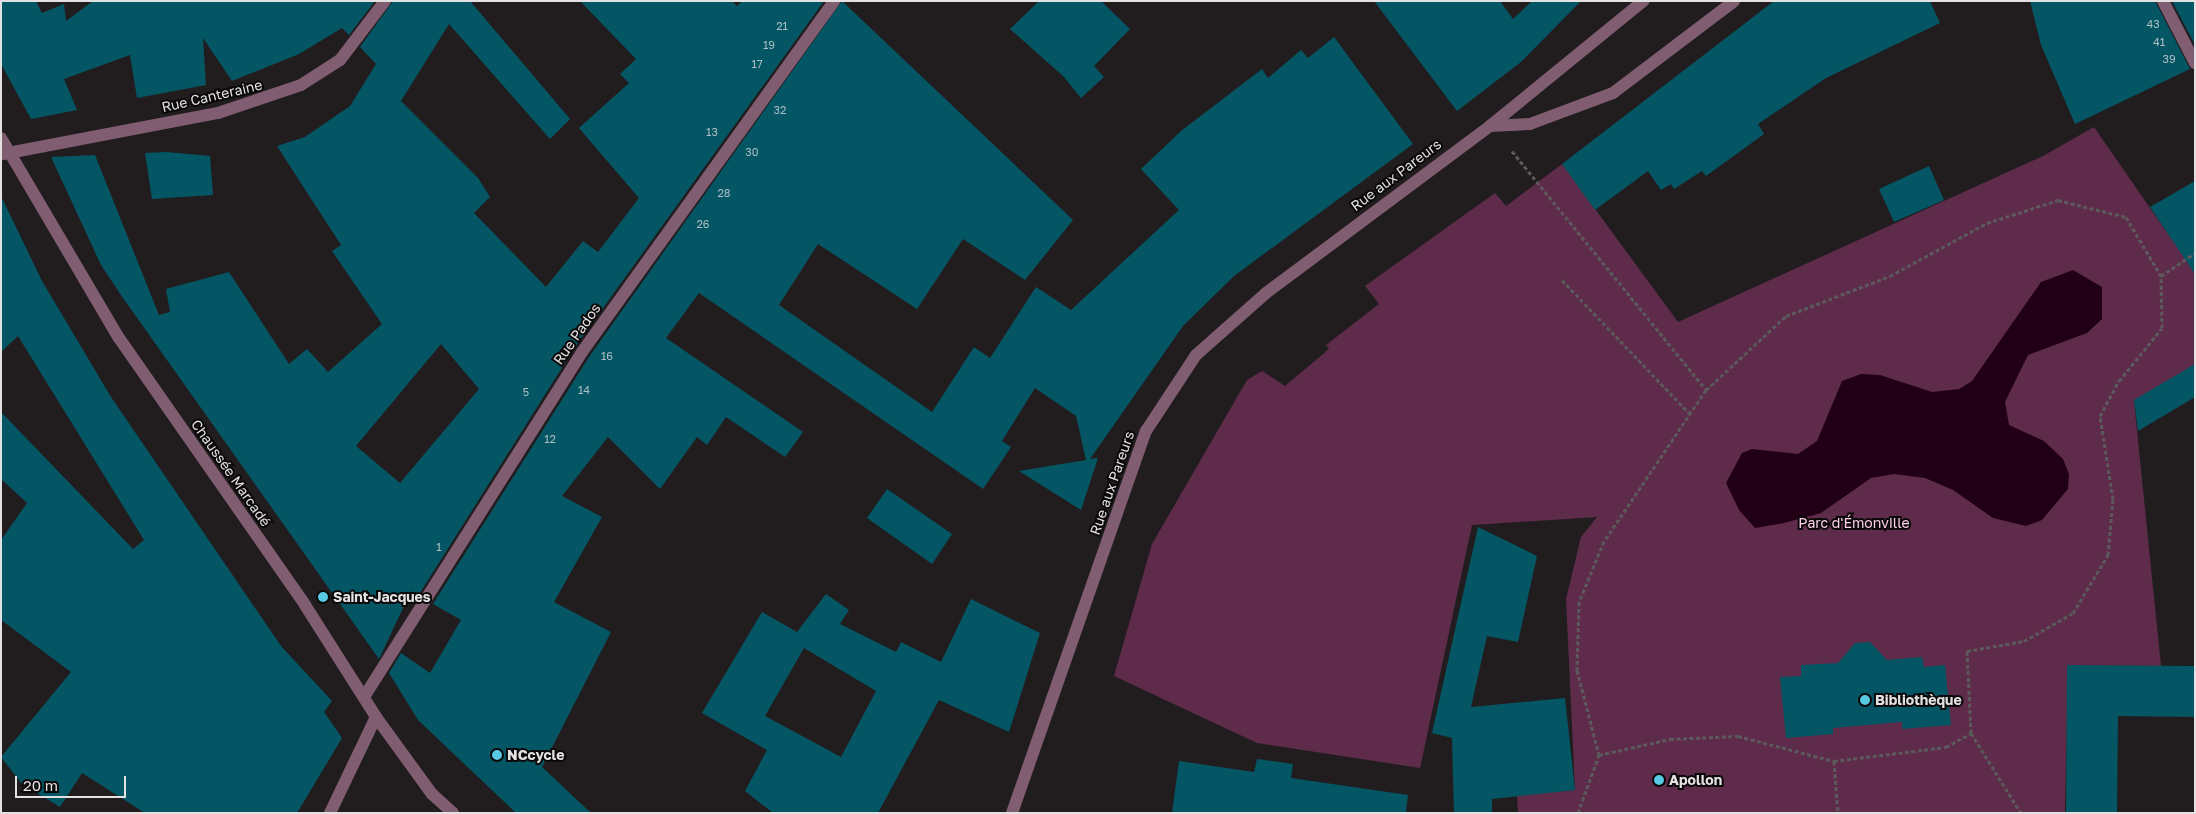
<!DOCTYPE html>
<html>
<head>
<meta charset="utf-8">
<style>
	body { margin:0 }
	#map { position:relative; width:2196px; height:814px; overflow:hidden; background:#211d1f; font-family:"Golos Text",sans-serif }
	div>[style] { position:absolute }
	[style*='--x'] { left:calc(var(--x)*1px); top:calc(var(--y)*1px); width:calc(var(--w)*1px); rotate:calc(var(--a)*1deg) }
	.green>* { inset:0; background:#5f2b4a }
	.water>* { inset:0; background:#210015 }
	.building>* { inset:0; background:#055664 }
	.path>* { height:3px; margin-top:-1.5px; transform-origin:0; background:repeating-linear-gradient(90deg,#5c595b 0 4px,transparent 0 6.5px) }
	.minor>* { height:12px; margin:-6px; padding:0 6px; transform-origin:6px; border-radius:6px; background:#805d70 }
	.dots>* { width:14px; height:14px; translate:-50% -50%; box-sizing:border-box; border:2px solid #0a0809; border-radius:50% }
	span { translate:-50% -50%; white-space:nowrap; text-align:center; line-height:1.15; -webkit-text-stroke:4px #0a0809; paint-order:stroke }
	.number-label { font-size:11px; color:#acbec3 }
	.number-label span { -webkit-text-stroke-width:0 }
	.street-label { font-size:14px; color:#e4e1e3 }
	.park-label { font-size:14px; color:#fed1e9 }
	.poi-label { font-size:14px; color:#e4e1e3; font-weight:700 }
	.left { translate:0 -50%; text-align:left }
	.frame { position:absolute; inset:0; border:2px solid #e4e1e3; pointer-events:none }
	.scale { position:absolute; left:15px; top:776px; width:111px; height:22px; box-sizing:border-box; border:2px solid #e4e1e3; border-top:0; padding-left:6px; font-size:15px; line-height:18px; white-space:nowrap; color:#e4e1e3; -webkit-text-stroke:4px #0a0809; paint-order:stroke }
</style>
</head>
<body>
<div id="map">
	<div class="green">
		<i style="clip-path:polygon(2094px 127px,2195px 273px,2195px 364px,2134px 401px,2161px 666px,2068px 665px,2065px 813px,1518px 813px,1517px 796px,1575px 790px,1566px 599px,1581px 537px,1597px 517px,1472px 525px,1420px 768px,1257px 743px,1114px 676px,1152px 544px,1247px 380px,1262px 371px,1285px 386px,1329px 349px,1326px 345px,1379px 304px,1365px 286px,1495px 193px,1506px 206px,1562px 164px,1678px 322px,2043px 156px)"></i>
	</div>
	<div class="water">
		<i style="clip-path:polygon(2073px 270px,2102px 287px,2102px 319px,2087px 333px,2028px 355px,2005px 402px,2009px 425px,2044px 441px,2063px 459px,2069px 474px,2068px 489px,2042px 520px,2026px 526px,1993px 518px,1953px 490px,1925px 478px,1894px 474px,1871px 478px,1821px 513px,1784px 523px,1755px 528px,1739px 510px,1726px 483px,1742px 453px,1752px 449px,1798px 454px,1817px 441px,1842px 381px,1861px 374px,1880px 375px,1932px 392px,1959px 389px,1972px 381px,2041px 282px)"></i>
	</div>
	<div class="building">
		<i style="clip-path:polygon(1px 1px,36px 1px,42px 13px,64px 4px,66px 21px,93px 1px,375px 1px,349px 35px,342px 28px,299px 54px,232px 81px,203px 38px,206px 85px,137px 98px,130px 55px,64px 79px,77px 110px,31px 119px,1px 64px)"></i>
		<i style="clip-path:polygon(evenodd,393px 1px,470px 1px,570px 119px,550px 139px,449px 24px,401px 101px,478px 178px,490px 197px,474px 213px,546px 287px,583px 241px,598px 252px,639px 198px,579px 128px,629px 83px,620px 74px,636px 59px,580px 1px,732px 1px,737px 6px,742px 1px,824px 1px,575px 347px,418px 596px,411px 591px,379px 659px,123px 298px,101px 265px,51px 157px,95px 155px,159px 315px,170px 312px,166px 289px,229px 272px,289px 364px,307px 349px,328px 372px,382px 324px,332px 251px,341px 245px,277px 146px,305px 137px,350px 106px,376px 64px,360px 47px,393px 1px,441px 344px,479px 389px,400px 483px,356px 446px,441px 344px)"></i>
		<i style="clip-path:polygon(842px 1px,1073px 220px,1025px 280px,963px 239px,917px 309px,818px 244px,779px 305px,932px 412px,974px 347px,990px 358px,1036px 287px,1071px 310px,1179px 210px,1141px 169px,1181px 131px,1262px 69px,1268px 78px,1301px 50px,1308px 58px,1334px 37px,1413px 144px,1234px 276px,1183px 326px,1090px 459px,1098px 458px,1081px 510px,1019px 471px,1086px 460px,1076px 416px,1035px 388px,1002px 441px,1011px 447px,983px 489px,699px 293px,666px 338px,803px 432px,785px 457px,726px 417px,707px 445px,697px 437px,660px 489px,608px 437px,562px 496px,602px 517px,554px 602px,611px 632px,542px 767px,591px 813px,516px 813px,418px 720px,389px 673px,401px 653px,430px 673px,461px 620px,433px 604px,589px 357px)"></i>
		<i style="clip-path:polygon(1039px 1px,1101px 1px,1130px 29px,1094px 66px,1104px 77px,1081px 98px,1063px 76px,1010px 29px)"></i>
		<i style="clip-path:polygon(1374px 1px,1500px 1px,1513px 19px,1532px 1px,1581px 1px,1521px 62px,1457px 111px)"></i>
		<i style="clip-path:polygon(1774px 1px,1930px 1px,1940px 23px,1826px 78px,1758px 124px,1764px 134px,1706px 176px,1702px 171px,1674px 189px,1671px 184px,1661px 190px,1648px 171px,1595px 210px,1562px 164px)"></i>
		<i style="clip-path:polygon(2030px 1px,2155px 1px,2190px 69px,2075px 124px,2041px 45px)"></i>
		<i style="clip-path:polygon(2172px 1px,2195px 1px,2195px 45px)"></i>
		<i style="clip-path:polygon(166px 152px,210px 156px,213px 195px,152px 199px,145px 153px)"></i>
		<i style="clip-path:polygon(1929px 166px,1944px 200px,1894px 222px,1879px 189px)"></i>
		<i style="clip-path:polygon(2195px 181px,2195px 274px,2150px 207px)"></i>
		<i style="clip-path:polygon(1px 196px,42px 281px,111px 397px,281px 646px,332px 701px,324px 712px,342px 738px,297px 813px,145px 813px,82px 773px,60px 807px,22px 784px,1px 757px,71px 672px,1px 620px,1px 540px,27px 503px,1px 479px,1px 412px,133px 549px,144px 540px,18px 336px,1px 352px)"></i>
		<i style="clip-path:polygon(2195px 364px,2195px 397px,2138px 431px,2134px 400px)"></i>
		<i style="clip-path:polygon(887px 489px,952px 534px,932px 564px,867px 518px)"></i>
		<i style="clip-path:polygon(1478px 527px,1537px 556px,1518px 642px,1487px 636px,1471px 707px,1565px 698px,1575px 790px,1492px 799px,1492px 813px,1454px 813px,1452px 738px,1432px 733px)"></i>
		<i style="clip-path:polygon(evenodd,826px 594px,849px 610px,840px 624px,896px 652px,901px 642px,941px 662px,971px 599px,1040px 633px,1009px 732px,939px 700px,878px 813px,773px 813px,745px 791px,767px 750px,702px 713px,762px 612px,797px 632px,826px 594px,804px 648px,876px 691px,841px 757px,765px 716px,804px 648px)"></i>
		<i style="clip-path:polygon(1870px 642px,1887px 660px,1922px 657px,1924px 667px,1945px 665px,1951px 725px,1902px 729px,1902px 722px,1833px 728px,1833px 734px,1786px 738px,1780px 677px,1801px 676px,1801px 665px,1838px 663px,1855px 643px)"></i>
		<i style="clip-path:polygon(2067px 665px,2195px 666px,2195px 717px,2118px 716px,2117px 813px,2066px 813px)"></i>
		<i style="clip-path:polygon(1257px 759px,1293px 764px,1291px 778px,1408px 795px,1406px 813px,1172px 813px,1179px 761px,1254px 772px)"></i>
	</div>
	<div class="path">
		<i style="--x:1512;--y:151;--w:308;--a:50.9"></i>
		<i style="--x:1706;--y:390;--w:182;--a:124"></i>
		<i style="--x:1604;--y:541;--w:66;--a:112.3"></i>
		<i style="--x:1579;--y:602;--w:68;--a:91.7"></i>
		<i style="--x:1577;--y:670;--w:88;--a:75.5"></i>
		<i style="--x:1599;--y:755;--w:73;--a:-12.7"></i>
		<i style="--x:1670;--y:739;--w:68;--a:-2.5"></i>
		<i style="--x:1738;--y:736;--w:99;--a:14.6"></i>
		<i style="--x:1834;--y:761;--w:113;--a:-7.1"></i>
		<i style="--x:1946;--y:747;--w:29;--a:-29"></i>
		<i style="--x:1971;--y:733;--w:82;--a:-92.8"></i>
		<i style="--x:1967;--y:651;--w:58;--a:-10"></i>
		<i style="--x:2024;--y:641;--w:56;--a:-29.7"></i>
		<i style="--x:2073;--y:613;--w:68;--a:-58.9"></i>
		<i style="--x:2108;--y:555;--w:56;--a:-84.9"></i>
		<i style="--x:2113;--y:499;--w:84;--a:-98.9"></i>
		<i style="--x:2100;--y:416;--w:40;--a:-62"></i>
		<i style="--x:2119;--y:381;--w:68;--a:-50.9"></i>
		<i style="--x:2162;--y:328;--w:52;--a:-91.1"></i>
		<i style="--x:2161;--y:276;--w:41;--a:-34.1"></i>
		<i style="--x:1562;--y:280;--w:187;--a:46.3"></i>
		<i style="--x:1706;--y:390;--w:109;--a:-42.8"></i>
		<i style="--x:1786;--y:316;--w:111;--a:-21"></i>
		<i style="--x:1890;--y:276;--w:111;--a:-28.7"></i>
		<i style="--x:1987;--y:223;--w:75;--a:-17.9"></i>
		<i style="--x:2058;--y:200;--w:70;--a:14"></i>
		<i style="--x:2126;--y:217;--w:69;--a:59.3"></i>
		<i style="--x:1971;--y:733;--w:94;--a:58"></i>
		<i style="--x:1834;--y:761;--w:52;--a:85.6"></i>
		<i style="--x:1578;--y:813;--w:62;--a:-70.1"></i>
	</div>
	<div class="minor">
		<i style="--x:2163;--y:1;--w:70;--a:62.7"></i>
		<i style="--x:1490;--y:126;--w:40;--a:-2.9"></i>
		<i style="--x:1530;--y:124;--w:89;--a:-20.5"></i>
		<i style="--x:1613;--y:93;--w:152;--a:-37.2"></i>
		<i style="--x:1;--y:138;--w:232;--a:59.5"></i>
		<i style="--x:119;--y:338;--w:325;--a:55.1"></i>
		<i style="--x:305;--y:605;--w:133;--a:57.6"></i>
		<i style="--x:376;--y:717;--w:95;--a:54"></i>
		<i style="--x:432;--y:794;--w:28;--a:42"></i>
		<i style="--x:3;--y:154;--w:219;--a:-10.8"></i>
		<i style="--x:218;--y:113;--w:88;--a:-18.6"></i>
		<i style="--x:301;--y:85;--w:46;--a:-32.7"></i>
		<i style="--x:340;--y:60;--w:74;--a:-52.7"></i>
		<i style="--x:364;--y:697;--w:408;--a:-57.7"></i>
		<i style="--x:582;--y:352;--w:432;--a:-54.3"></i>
		<i style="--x:330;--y:813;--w:106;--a:-64.4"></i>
		<i style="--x:1012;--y:813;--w:405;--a:-70.7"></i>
		<i style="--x:1146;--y:431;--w:91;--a:-56.7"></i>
		<i style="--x:1196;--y:355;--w:94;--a:-41.5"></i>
		<i style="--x:1266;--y:293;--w:279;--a:-36.7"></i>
		<i style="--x:1490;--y:126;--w:198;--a:-39.2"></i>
	</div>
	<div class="dots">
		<i style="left:323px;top:597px;background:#57c9e2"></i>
		<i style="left:1865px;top:700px;background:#57c9e2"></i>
		<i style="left:497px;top:755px;background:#57c9e2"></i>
		<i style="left:1659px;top:780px;background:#57c9e2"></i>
	</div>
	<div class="number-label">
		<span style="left:2153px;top:24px">43</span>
		<span style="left:782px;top:26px">21</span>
		<span style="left:2159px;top:42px">41</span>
		<span style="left:769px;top:45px">19</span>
		<span style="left:2169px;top:59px">39</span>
		<span style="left:757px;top:64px">17</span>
		<span style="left:780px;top:110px">32</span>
		<span style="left:712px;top:132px">13</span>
		<span style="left:752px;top:152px">30</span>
		<span style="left:724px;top:193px">28</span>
		<span style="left:703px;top:224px">26</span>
		<span style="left:607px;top:356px">16</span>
		<span style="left:584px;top:390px">14</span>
		<span style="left:526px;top:392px">5</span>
		<span style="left:550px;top:439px">12</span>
		<span style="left:439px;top:547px">1</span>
	</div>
	<div class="street-label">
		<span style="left:212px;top:96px;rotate:-13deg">Rue Canteraine</span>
		<span style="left:1396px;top:175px;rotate:-37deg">Rue aux Pareurs</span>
		<span style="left:577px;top:334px;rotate:-55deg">Rue Pados</span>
		<span style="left:231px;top:473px;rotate:55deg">Chaussée Marcadé</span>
		<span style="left:1112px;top:483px;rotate:-71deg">Rue aux Pareurs</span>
	</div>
	<div class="park-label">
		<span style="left:1854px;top:523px">Parc d'Émonville</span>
	</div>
	<div class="poi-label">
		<span class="left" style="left:333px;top:597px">Saint-Jacques</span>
		<span class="left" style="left:1875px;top:700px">Bibliothèque</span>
		<span class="left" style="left:507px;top:755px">NCcycle</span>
		<span class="left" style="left:1669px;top:780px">Apollon</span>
	</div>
	<div class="frame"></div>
	<div class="scale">20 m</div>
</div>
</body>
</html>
